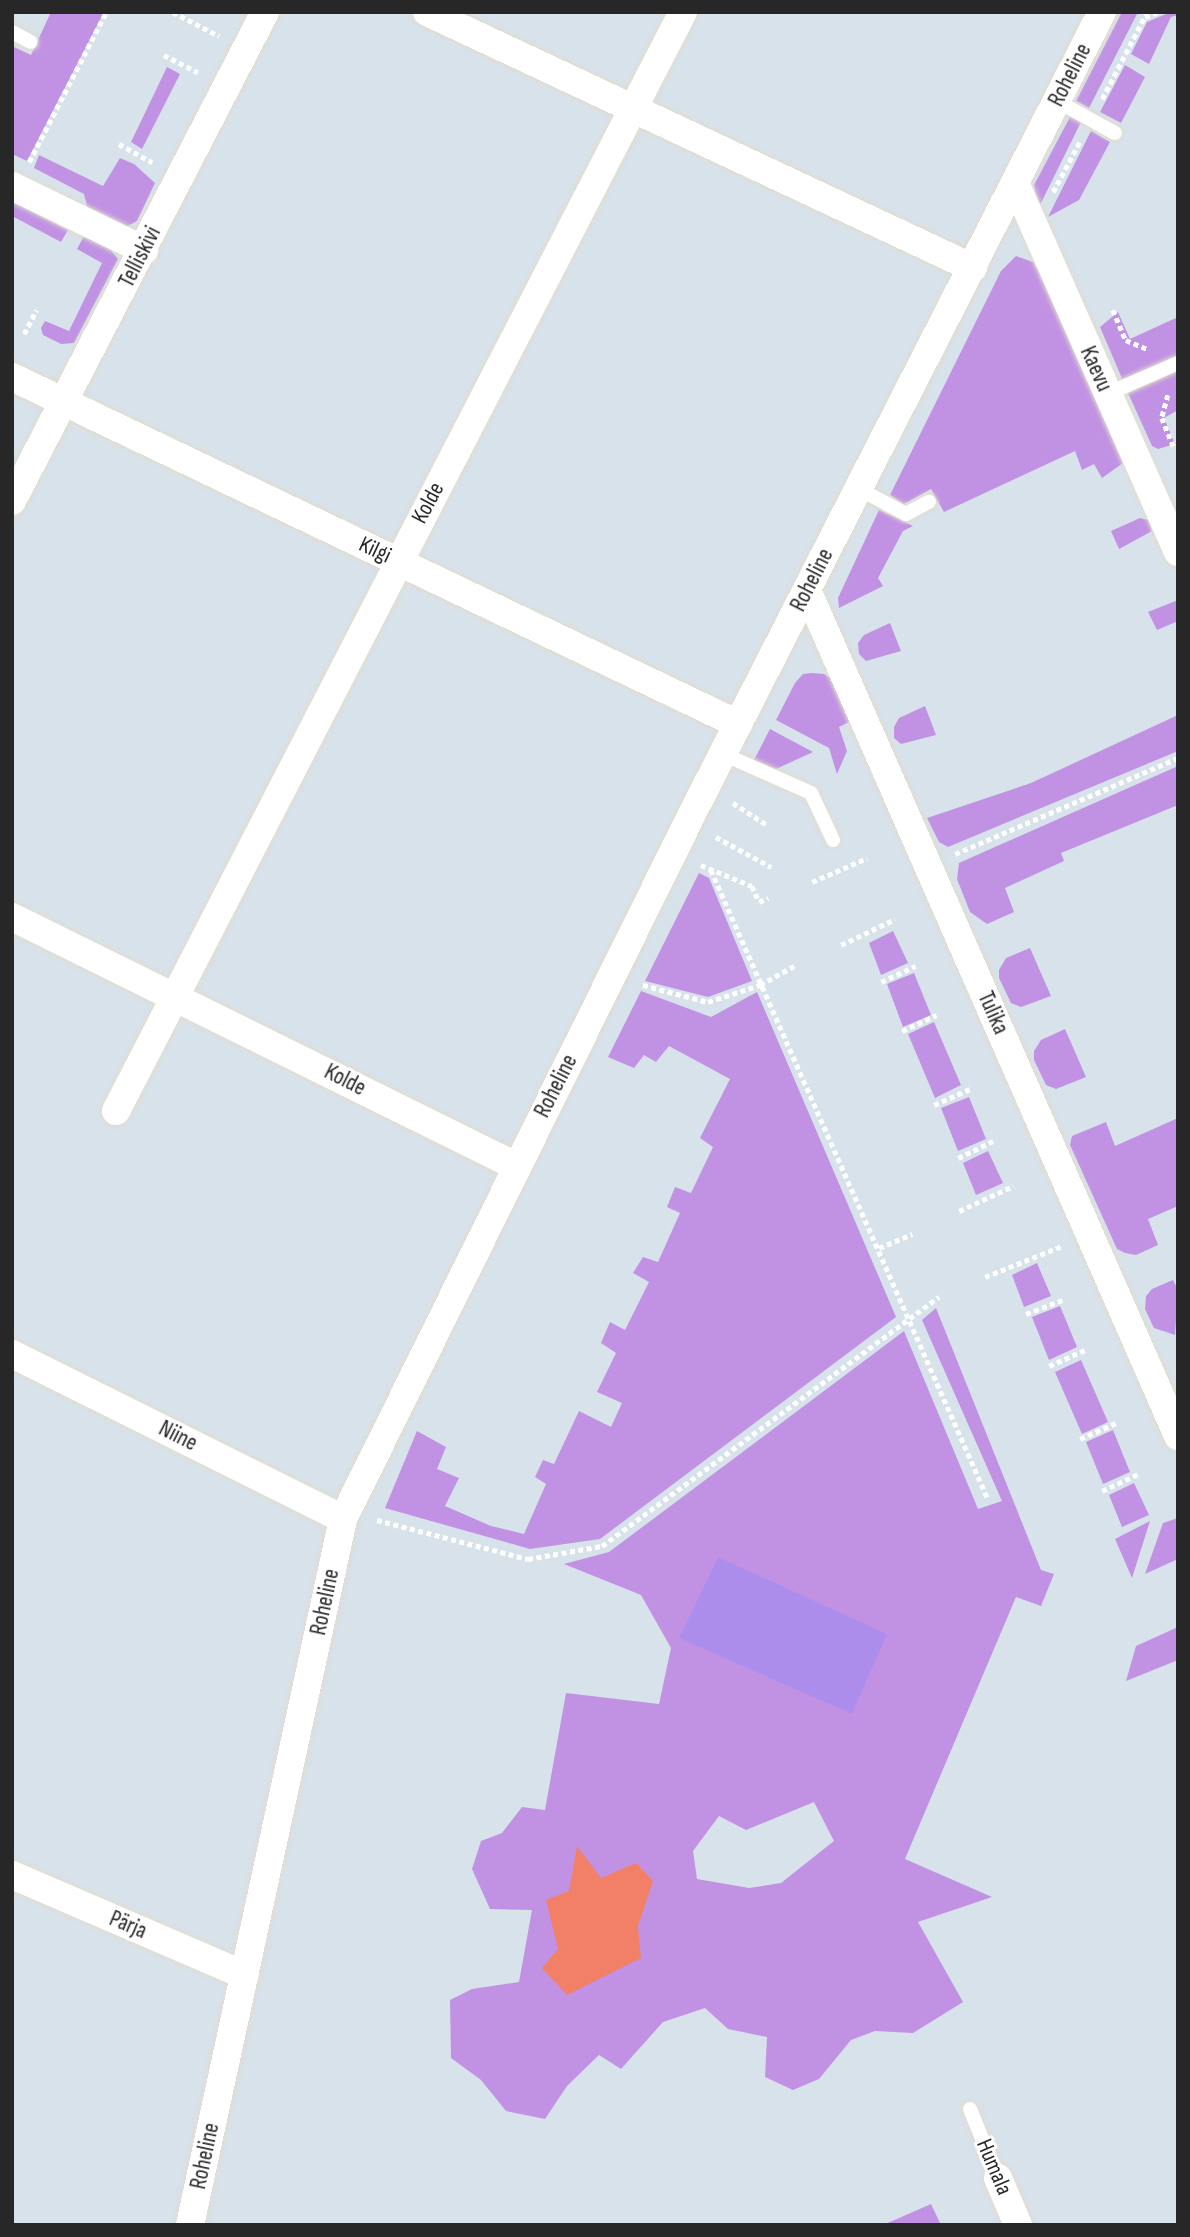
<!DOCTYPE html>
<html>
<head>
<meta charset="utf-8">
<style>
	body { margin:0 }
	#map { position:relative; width:1190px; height:2237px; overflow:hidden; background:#d8e2eb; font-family:"Sofia Sans Condensed",sans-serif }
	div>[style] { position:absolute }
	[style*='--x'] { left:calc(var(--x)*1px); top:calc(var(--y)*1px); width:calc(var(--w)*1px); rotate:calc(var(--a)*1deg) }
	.green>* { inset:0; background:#c192e4 }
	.pitch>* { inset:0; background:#ad8dec }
	.water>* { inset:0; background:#f18066 }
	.path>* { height:4.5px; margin-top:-2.25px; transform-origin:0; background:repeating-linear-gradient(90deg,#fff 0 5px,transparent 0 8.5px) }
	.roads { filter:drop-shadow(0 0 2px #e1dccd) drop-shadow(0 0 2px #e1dccd) }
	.service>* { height:14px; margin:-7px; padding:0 7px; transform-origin:7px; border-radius:7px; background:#fff }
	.minor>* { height:28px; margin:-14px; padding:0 14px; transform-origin:14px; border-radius:14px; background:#fff }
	span { translate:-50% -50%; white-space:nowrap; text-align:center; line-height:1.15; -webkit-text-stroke:6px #fff; paint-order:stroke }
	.street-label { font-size:23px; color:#272727 }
	.frame { position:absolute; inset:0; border:14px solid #272727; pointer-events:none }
</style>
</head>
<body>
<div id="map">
	<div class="green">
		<i style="clip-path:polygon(51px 12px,104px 12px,27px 161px,12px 154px,12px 46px,31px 55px)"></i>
		<i style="clip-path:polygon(1122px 12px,1138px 12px,1089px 108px,1076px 101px)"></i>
		<i style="clip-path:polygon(1171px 12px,1178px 15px,1171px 17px,1149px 64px,1131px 54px,1147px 22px)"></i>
		<i style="clip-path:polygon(1125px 65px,1145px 77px,1121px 123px,1100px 112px)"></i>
		<i style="clip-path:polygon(167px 67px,180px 74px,142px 149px,131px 142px)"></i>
		<i style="clip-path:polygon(1070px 117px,1081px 122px,1038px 209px,1034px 185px)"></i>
		<i style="clip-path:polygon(1091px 131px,1110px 142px,1079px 200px,1048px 217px)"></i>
		<i style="clip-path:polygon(39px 155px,103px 186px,120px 158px,134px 164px,155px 183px,137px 221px,118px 231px,90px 218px,84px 194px,34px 168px)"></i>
		<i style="clip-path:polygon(12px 202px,68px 230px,61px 242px,12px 216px)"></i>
		<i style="clip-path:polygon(84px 236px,108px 247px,118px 259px,74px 343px,61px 344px,43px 335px,41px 328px,45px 321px,69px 331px,102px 263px,77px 249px)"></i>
		<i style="clip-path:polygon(1016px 256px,1033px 262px,1040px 272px,1123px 463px,1102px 478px,1094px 464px,1082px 470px,1075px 451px,944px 512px,931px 489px,904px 504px,890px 495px,1001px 271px)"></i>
		<i style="clip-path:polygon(1118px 312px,1130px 339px,1178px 317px,1178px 356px,1123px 381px,1100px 327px)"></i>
		<i style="clip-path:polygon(1178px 371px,1178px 410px,1164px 418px,1175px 444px,1158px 449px,1152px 446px,1128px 393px)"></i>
		<i style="clip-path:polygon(879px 510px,913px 526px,903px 531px,878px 578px,883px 586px,839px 608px,838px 598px)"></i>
		<i style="clip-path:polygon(1140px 518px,1148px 520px,1152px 531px,1119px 549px,1111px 531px)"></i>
		<i style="clip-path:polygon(1178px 600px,1178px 621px,1157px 630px,1148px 612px)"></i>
		<i style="clip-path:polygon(890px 623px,901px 651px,866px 661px,859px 654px,858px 643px,864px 635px)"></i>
		<i style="clip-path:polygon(812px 673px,824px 674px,834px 681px,851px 721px,839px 727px,847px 751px,837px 774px,829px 748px,776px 720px,795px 683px,803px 674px)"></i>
		<i style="clip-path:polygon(925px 706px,936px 735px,901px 744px,894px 738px,894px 727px,899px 718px)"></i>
		<i style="clip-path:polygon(1178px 715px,1178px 751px,948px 847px,939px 842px,927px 818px,1031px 783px)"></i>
		<i style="clip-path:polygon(770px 729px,813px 752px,776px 769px,754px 760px)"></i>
		<i style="clip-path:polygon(1178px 766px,1178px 805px,1061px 853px,1064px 861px,1005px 888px,1014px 912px,987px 924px,970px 912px,957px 879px,959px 863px)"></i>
		<i style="clip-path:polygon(699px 873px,709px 878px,752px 981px,708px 997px,645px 981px)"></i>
		<i style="clip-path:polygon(893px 931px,908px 963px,881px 975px,869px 943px)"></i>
		<i style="clip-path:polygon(1030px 948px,1051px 996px,1021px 1007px,1011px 1003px,999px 978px,999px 970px,1006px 958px)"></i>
		<i style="clip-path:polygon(914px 973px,931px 1015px,903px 1027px,887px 984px)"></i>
		<i style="clip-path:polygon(641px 991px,711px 1017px,757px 992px,896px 1317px,600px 1539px,530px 1549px,385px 1508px,417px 1431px,446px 1447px,437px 1469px,459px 1478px,445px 1506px,491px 1526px,524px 1534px,546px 1484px,535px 1477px,543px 1460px,554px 1464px,579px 1411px,611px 1427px,622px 1403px,597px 1392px,616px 1353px,601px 1343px,610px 1322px,625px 1330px,649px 1282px,633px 1273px,643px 1257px,658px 1262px,680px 1213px,667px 1207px,675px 1187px,691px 1193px,713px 1147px,700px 1138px,730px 1079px,669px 1046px,656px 1062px,644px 1055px,634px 1068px,608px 1057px)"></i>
		<i style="clip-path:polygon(934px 1022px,961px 1085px,935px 1098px,908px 1034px)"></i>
		<i style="clip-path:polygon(1065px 1029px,1086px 1077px,1056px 1089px,1046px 1085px,1034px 1060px,1034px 1051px,1041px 1040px)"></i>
		<i style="clip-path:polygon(969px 1097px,986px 1139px,958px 1151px,941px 1108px)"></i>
		<i style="clip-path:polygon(1178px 1118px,1178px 1206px,1148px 1219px,1158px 1245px,1136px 1255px,1125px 1253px,1117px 1249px,1070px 1145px,1072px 1136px,1106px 1122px,1115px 1146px)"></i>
		<i style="clip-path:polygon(988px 1151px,1003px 1183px,976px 1195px,963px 1163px)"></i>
		<i style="clip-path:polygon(1037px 1263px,1051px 1296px,1024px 1307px,1012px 1275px)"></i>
		<i style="clip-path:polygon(1173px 1280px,1178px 1290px,1175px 1335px,1154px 1328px,1145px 1309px,1146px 1296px,1152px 1289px)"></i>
		<i style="clip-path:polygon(1060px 1306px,1077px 1347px,1049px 1360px,1032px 1317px)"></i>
		<i style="clip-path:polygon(evenodd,936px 1308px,1041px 1570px,1054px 1574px,1041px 1606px,1016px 1597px,905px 1859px,992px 1897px,918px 1922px,963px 2002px,913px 2033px,875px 2031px,851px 2040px,819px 2079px,793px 2090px,765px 2077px,767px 2037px,728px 2029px,705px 2008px,663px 2022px,621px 2069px,599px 2055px,567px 2086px,545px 2119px,506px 2111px,481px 2080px,451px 2058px,450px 2000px,472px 1989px,519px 1982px,532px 1910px,490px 1909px,472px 1869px,481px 1841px,502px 1833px,522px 1807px,545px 1810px,566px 1693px,659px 1704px,671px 1648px,641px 1595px,564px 1564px,609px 1552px,904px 1331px,978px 1509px,1002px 1501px,922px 1320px,936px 1308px,814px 1802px,834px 1841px,781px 1883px,749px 1888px,697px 1879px,693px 1851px,719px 1816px,746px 1830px,814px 1802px)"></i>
		<i style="clip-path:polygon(1081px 1360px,1108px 1422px,1082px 1434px,1055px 1372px)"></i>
		<i style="clip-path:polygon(1113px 1430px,1130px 1472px,1103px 1484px,1086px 1442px)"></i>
		<i style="clip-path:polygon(1134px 1483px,1149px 1515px,1122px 1527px,1109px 1495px)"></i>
		<i style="clip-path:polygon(1178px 1518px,1178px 1559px,1145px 1574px,1163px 1523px)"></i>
		<i style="clip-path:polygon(1150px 1521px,1132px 1578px,1115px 1539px)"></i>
		<i style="clip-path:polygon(1178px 1627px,1178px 1660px,1126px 1681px,1136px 1646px)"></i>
		<i style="clip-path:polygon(931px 2204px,941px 2225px,883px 2225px)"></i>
	</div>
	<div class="pitch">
		<i style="clip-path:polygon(718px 1557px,887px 1634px,852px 1714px,679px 1638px)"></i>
	</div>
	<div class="water">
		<i style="clip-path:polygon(577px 1846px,601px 1878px,636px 1863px,653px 1881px,638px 1926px,641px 1958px,567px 1995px,542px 1968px,558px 1949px,546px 1900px,569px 1891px)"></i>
	</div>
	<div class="path">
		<i style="--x:173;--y:12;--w:52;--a:27.6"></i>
		<i style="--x:1145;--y:17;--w:14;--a:-21"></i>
		<i style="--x:164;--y:55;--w:38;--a:27"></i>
		<i style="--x:1102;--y:99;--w:98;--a:-62.7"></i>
		<i style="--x:119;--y:144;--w:38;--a:29"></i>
		<i style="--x:29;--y:162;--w:169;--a:-62.8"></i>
		<i style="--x:1053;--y:192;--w:58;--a:-62.1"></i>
		<i style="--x:1113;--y:310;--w:33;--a:67"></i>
		<i style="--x:1126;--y:340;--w:23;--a:23"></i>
		<i style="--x:24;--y:334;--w:27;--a:-63"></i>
		<i style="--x:1168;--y:395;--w:24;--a:105"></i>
		<i style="--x:1162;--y:418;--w:31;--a:68"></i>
		<i style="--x:733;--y:803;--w:40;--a:32.9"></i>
		<i style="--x:716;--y:837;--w:63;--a:28.6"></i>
		<i style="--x:955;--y:854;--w:243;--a:-23.3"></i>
		<i style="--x:701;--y:865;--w:55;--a:22.4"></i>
		<i style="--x:752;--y:886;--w:17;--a:66"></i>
		<i style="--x:759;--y:902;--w:10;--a:-24"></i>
		<i style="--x:711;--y:870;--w:687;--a:66.23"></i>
		<i style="--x:812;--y:882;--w:60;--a:-23.6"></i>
		<i style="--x:841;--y:945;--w:60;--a:-25.7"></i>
		<i style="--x:881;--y:982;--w:38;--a:-25"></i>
		<i style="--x:643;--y:985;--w:67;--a:14.7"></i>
		<i style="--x:708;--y:1002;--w:55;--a:-18.1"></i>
		<i style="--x:760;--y:985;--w:41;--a:-29.1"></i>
		<i style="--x:902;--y:1031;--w:38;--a:-25"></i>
		<i style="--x:934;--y:1105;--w:39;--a:-24"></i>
		<i style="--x:958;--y:1158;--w:39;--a:-26"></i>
		<i style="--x:959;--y:1211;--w:60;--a:-24.8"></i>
		<i style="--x:879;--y:1248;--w:36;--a:-23"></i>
		<i style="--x:985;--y:1277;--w:83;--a:-21.9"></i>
		<i style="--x:1026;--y:1314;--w:39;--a:-21"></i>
		<i style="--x:1049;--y:1366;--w:39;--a:-24"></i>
		<i style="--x:1080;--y:1439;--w:39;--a:-24"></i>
		<i style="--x:1102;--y:1491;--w:40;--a:-25"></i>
		<i style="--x:377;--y:1520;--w:156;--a:14.5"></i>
		<i style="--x:528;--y:1559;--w:75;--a:-10"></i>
		<i style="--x:602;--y:1546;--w:419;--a:-36.5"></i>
	</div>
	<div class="roads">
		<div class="service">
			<i style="--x:12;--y:32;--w:21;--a:28"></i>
			<i style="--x:1057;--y:101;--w:66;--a:28.9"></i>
			<i style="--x:1107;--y:394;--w:77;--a:-23.6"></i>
			<i style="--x:859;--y:489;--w:53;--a:28"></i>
			<i style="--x:906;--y:514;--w:26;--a:-28"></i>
			<i style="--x:723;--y:754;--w:96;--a:23.9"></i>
			<i style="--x:811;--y:793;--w:52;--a:64.9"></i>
			<i style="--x:970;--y:2109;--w:74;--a:67.9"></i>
		</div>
		<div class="minor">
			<i style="--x:427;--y:12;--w:603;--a:25.12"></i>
			<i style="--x:1016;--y:185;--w:401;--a:66.2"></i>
			<i style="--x:12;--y:186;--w:147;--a:25.9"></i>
			<i style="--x:12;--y:377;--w:805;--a:25.55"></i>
			<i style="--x:12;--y:501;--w:551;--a:-62.64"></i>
			<i style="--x:807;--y:590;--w:924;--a:66.32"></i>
			<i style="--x:12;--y:917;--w:562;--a:26.29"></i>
			<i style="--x:116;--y:1111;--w:1237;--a:-62.71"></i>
			<i style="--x:12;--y:1354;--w:370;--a:26.5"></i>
			<i style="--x:12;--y:1875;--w:253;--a:23.3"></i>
			<i style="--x:998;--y:2178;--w:51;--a:66.9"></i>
			<i style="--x:190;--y:2225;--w:722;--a:-77.77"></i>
			<i style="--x:343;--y:1519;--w:787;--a:-63.66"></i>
			<i style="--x:692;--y:814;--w:901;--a:-62.92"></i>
		</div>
	</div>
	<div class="street-label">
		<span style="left:1070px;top:75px;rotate:-63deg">Roheline</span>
		<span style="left:140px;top:257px;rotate:-63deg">Telliskivi</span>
		<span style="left:1096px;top:369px;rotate:66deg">Kaevu</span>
		<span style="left:428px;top:503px;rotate:-62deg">Kolde</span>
		<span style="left:375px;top:550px;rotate:25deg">Kilgi</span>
		<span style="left:812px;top:580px;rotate:-63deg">Roheline</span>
		<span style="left:993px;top:1013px;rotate:66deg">Tulika</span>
		<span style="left:345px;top:1080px;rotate:27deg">Kolde</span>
		<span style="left:556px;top:1086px;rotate:-63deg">Roheline</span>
		<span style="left:178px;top:1436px;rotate:27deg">Niine</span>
		<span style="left:325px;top:1602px;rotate:-78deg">Roheline</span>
		<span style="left:128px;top:1925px;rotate:23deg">Pärja</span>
		<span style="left:205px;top:2156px;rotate:-78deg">Roheline</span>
		<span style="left:994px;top:2167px;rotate:67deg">Humala</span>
	</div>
	<div class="frame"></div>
</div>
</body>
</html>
